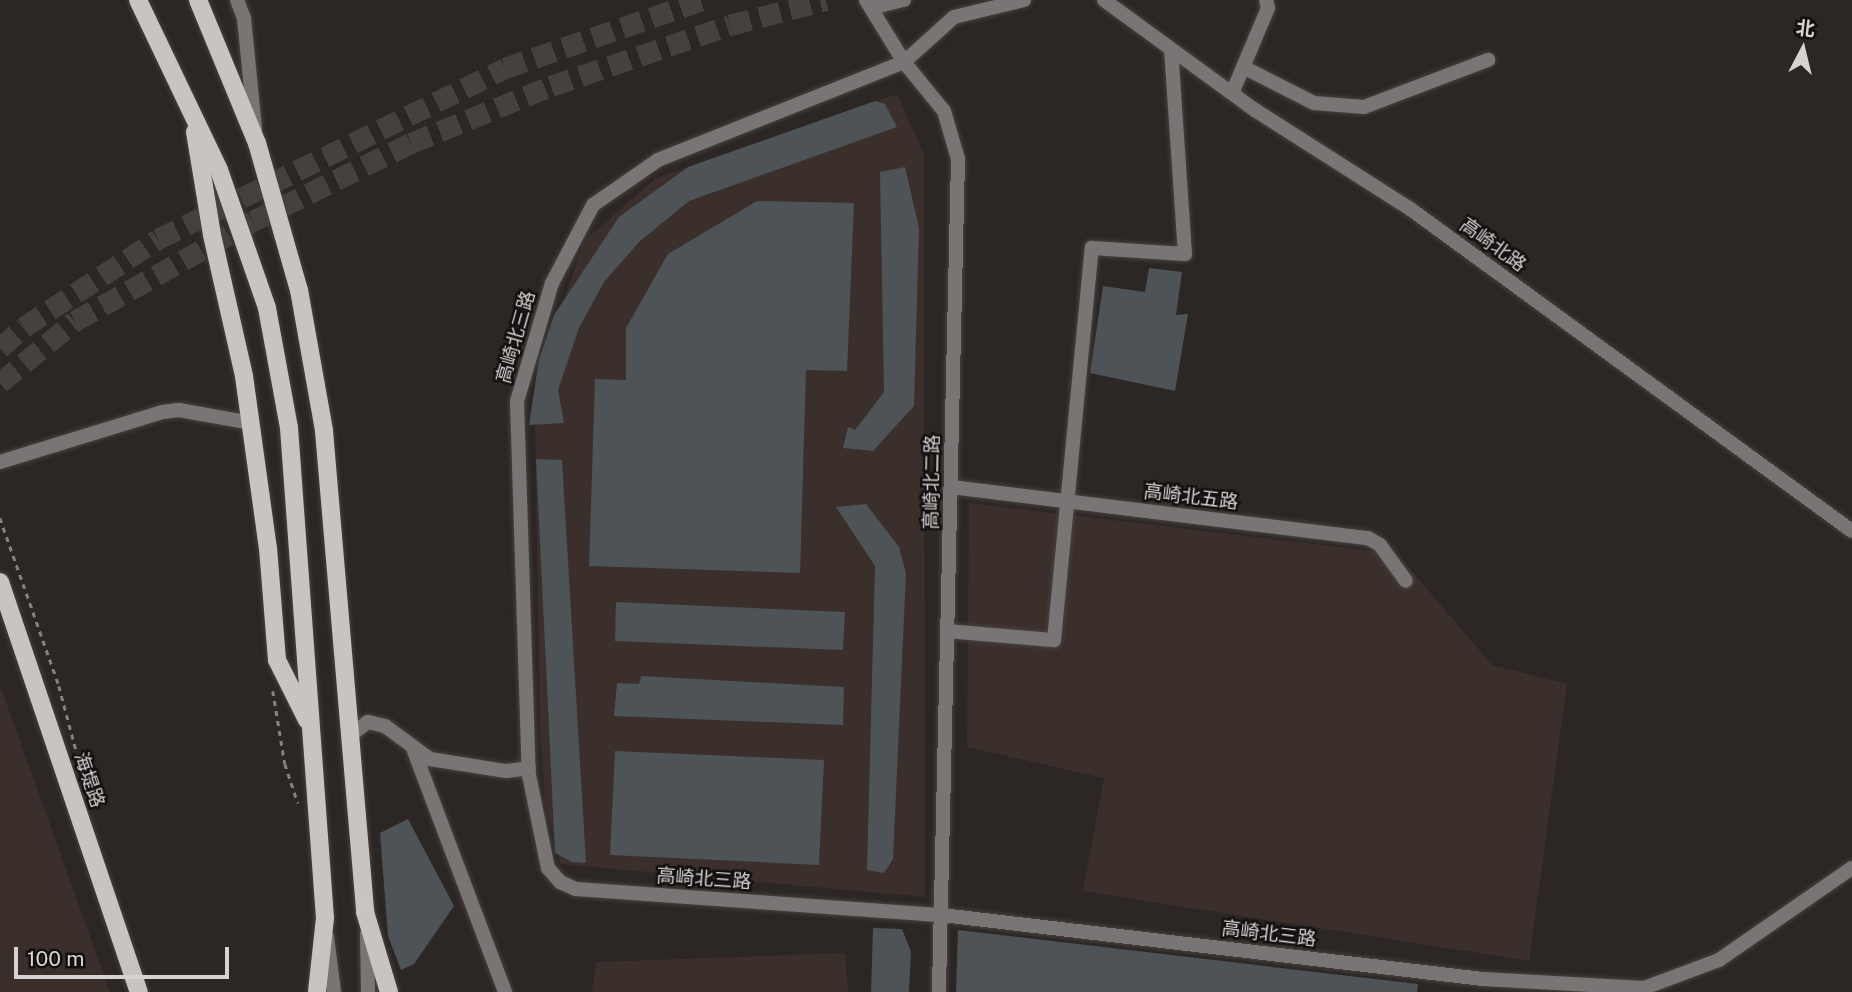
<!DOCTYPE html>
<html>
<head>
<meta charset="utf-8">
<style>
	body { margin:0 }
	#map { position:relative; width:1852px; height:992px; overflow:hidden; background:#2c2624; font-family:"Public Sans","Noto Sans SC",sans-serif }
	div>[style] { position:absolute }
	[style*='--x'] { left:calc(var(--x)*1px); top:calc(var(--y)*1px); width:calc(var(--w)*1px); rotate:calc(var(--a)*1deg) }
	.built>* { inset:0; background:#3b2f2b }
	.building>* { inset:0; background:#4e5357 }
	.highway-tunnel>* { height:21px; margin-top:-10.5px; transform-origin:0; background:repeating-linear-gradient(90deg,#46403e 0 21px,transparent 0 31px) }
	.path>* { height:2.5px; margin-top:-1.25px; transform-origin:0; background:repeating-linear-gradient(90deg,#878280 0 5px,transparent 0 10px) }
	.roads { filter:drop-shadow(0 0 2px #474240) drop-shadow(0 0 2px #474240) }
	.minor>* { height:14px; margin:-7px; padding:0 7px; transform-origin:7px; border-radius:7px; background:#787574 }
	.major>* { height:18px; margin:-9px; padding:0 9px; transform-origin:9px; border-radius:9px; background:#cac4c1 }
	span { translate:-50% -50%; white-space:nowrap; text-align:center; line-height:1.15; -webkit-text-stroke:5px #12100f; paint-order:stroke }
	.street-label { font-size:19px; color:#d7d3d2 }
	.north { position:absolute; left:1768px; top:14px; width:70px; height:70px; -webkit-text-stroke:5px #12100f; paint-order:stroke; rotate:7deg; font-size:19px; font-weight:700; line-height:28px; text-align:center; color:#d7d3d2 }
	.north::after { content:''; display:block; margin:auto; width:24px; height:32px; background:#d7d3d2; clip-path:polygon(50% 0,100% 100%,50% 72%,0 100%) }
	.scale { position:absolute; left:14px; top:947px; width:215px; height:32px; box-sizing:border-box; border:4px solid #d7d3d2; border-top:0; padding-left:9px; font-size:21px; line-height:24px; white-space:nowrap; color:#d7d3d2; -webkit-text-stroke:5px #12100f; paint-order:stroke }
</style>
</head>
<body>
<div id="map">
	<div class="built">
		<i style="clip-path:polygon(897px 94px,924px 154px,925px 897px,560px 864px,545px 801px,540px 729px,535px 414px,554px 329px,584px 241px,656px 178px)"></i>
		<i style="clip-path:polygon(969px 503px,1397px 554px,1492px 665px,1567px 684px,1529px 961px,1083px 891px,1104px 778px,967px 747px)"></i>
		<i style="clip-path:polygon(0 685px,110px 992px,0 992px)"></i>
		<i style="clip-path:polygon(845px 953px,848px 992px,592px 992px,596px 962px)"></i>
	</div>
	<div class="building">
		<i style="clip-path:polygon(875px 101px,885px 104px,897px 127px,689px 201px,639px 242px,604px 282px,579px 328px,558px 390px,564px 423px,529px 425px,539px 359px,554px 315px,619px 217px,688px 167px)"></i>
		<i style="clip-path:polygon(905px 167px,919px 228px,914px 406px,873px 451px,843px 448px,848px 427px,855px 430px,884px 392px,880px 172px)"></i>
		<i style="clip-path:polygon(757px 201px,854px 203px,847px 371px,806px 370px,800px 573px,589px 566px,595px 379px,626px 380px,626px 328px,668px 254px)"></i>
		<i style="clip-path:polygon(1149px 268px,1182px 272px,1176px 315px,1188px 314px,1175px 391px,1090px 373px,1103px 286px,1145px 292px)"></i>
		<i style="clip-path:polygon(536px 459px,562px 460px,586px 863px,572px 862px,555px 853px)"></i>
		<i style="clip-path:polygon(866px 504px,899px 547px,906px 573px,893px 859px,884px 873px,867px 870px,875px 566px,836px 507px)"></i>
		<i style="clip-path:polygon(616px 602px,845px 612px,843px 650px,615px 641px)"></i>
		<i style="clip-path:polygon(641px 676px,844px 687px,843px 725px,614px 716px,617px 683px,639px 684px)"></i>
		<i style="clip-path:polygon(615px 751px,824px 760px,819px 865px,610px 855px)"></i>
		<i style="clip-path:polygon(408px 819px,454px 906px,414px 964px,401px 970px,388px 936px,380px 833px)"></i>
		<i style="clip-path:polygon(873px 928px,902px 929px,911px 952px,909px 992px,871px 992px)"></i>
		<i style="clip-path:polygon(958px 930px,1418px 984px,1417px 992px,956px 992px)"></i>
	</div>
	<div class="highway-tunnel">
		<i style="--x:0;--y:348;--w:32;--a:-41"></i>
		<i style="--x:24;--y:327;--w:160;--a:-33.3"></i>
		<i style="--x:158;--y:239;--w:387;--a:-26.2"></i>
		<i style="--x:505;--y:68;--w:208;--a:-19"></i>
		<i style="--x:0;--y:383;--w:97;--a:-39.6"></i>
		<i style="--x:75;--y:321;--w:204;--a:-29.3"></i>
		<i style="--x:253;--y:221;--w:176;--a:-26.3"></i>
		<i style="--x:411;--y:143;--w:151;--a:-22.2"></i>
		<i style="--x:551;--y:86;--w:189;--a:-18.8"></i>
		<i style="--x:730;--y:25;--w:99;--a:-14.6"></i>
	</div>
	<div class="path">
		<i style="--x:0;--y:518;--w:178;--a:70.6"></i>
		<i style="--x:59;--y:686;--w:78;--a:75.1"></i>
		<i style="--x:273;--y:691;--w:74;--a:80.7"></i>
		<i style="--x:285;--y:764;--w:41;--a:71.6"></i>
	</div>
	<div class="roads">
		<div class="minor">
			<i style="--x:237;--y:0;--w:19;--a:69"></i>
			<i style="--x:244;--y:18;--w:111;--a:84.3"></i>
			<i style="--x:866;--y:0;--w:73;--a:58.5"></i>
			<i style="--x:904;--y:62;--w:63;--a:50.8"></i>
			<i style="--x:944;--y:111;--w:50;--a:73.7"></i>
			<i style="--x:958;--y:159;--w:833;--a:91.31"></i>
			<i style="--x:1024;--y:0;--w:72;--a:166.3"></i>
			<i style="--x:954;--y:17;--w:67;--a:138"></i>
			<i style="--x:904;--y:62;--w:265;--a:158.3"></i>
			<i style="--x:658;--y:160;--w:79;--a:145.3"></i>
			<i style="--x:593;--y:205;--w:88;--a:117.7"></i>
			<i style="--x:552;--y:283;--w:123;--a:106.5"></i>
			<i style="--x:517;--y:401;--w:374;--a:88.2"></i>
			<i style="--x:529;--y:775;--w:95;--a:78.5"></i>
			<i style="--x:548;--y:868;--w:18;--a:49"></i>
			<i style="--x:560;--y:882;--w:17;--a:24"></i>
			<i style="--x:576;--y:889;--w:367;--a:4.1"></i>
			<i style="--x:942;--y:915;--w:545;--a:6.75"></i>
			<i style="--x:1483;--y:979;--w:161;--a:3.2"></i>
			<i style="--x:1644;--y:988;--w:80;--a:-20.5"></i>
			<i style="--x:1719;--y:960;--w:162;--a:-34.7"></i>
			<i style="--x:1104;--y:0;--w:187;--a:36.1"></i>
			<i style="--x:1255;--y:110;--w:183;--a:32.5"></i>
			<i style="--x:1409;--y:208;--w:548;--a:36.1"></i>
			<i style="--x:871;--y:8;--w:34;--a:-14"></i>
			<i style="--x:1243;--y:67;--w:80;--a:26.9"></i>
			<i style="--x:1314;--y:103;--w:50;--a:4.6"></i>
			<i style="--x:1364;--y:107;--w:133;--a:-20.8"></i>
			<i style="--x:1233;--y:91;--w:90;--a:-67.1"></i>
			<i style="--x:1268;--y:8;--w:8;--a:-104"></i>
			<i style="--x:0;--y:462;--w:170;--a:-17.1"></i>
			<i style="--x:163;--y:412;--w:16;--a:-7"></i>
			<i style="--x:179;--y:410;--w:73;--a:10.2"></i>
			<i style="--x:951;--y:487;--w:420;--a:7"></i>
			<i style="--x:1368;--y:538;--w:14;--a:30"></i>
			<i style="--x:1380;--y:545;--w:44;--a:54.2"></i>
			<i style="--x:948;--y:631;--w:106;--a:4.9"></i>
			<i style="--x:1054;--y:640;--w:394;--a:-84.5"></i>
			<i style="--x:1092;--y:248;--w:93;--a:3.7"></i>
			<i style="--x:1185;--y:254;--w:204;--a:-93.9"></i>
			<i style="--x:352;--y:734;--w:20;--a:-37"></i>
			<i style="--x:368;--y:722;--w:17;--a:13"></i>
			<i style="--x:385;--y:726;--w:56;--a:36.3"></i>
			<i style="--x:430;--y:759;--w:77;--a:9"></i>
			<i style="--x:506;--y:771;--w:23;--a:-7"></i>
			<i style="--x:414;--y:751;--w:258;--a:69.3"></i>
			<i style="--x:367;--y:934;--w:58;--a:89"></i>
			<i style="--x:327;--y:937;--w:55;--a:82.7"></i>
		</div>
		<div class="major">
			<i style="--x:138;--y:0;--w:188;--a:64.5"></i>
			<i style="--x:219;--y:170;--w:146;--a:70.8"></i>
			<i style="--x:267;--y:308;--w:122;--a:79.6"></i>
			<i style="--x:289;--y:428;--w:491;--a:85.8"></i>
			<i style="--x:325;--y:918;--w:74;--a:96.2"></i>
			<i style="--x:198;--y:0;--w:155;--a:67.6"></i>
			<i style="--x:257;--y:143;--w:153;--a:74.1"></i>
			<i style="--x:299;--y:290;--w:143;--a:79.9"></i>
			<i style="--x:324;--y:431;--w:483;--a:85.1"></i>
			<i style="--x:365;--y:912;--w:84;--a:73.3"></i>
			<i style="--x:195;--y:132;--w:104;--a:80.6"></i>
			<i style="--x:212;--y:235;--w:145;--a:77.2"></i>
			<i style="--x:244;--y:376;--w:174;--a:82.1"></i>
			<i style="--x:268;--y:548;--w:112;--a:85.4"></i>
			<i style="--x:277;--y:660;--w:67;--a:63.4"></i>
			<i style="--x:0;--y:582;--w:433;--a:71.3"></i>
		</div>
	</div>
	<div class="street-label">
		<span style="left:1493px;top:245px;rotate:36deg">高崎北路</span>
		<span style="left:516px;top:337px;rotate:-74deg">高崎北三路</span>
		<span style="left:932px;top:482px;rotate:-89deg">高崎北二路</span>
		<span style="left:1191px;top:497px;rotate:7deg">高崎北五路</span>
		<span style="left:89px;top:780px;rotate:71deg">海堤路</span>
		<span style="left:704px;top:879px;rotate:4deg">高崎北三路</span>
		<span style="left:1269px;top:934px;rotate:7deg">高崎北三路</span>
	</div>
	<div class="north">北</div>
	<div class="scale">100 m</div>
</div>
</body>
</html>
